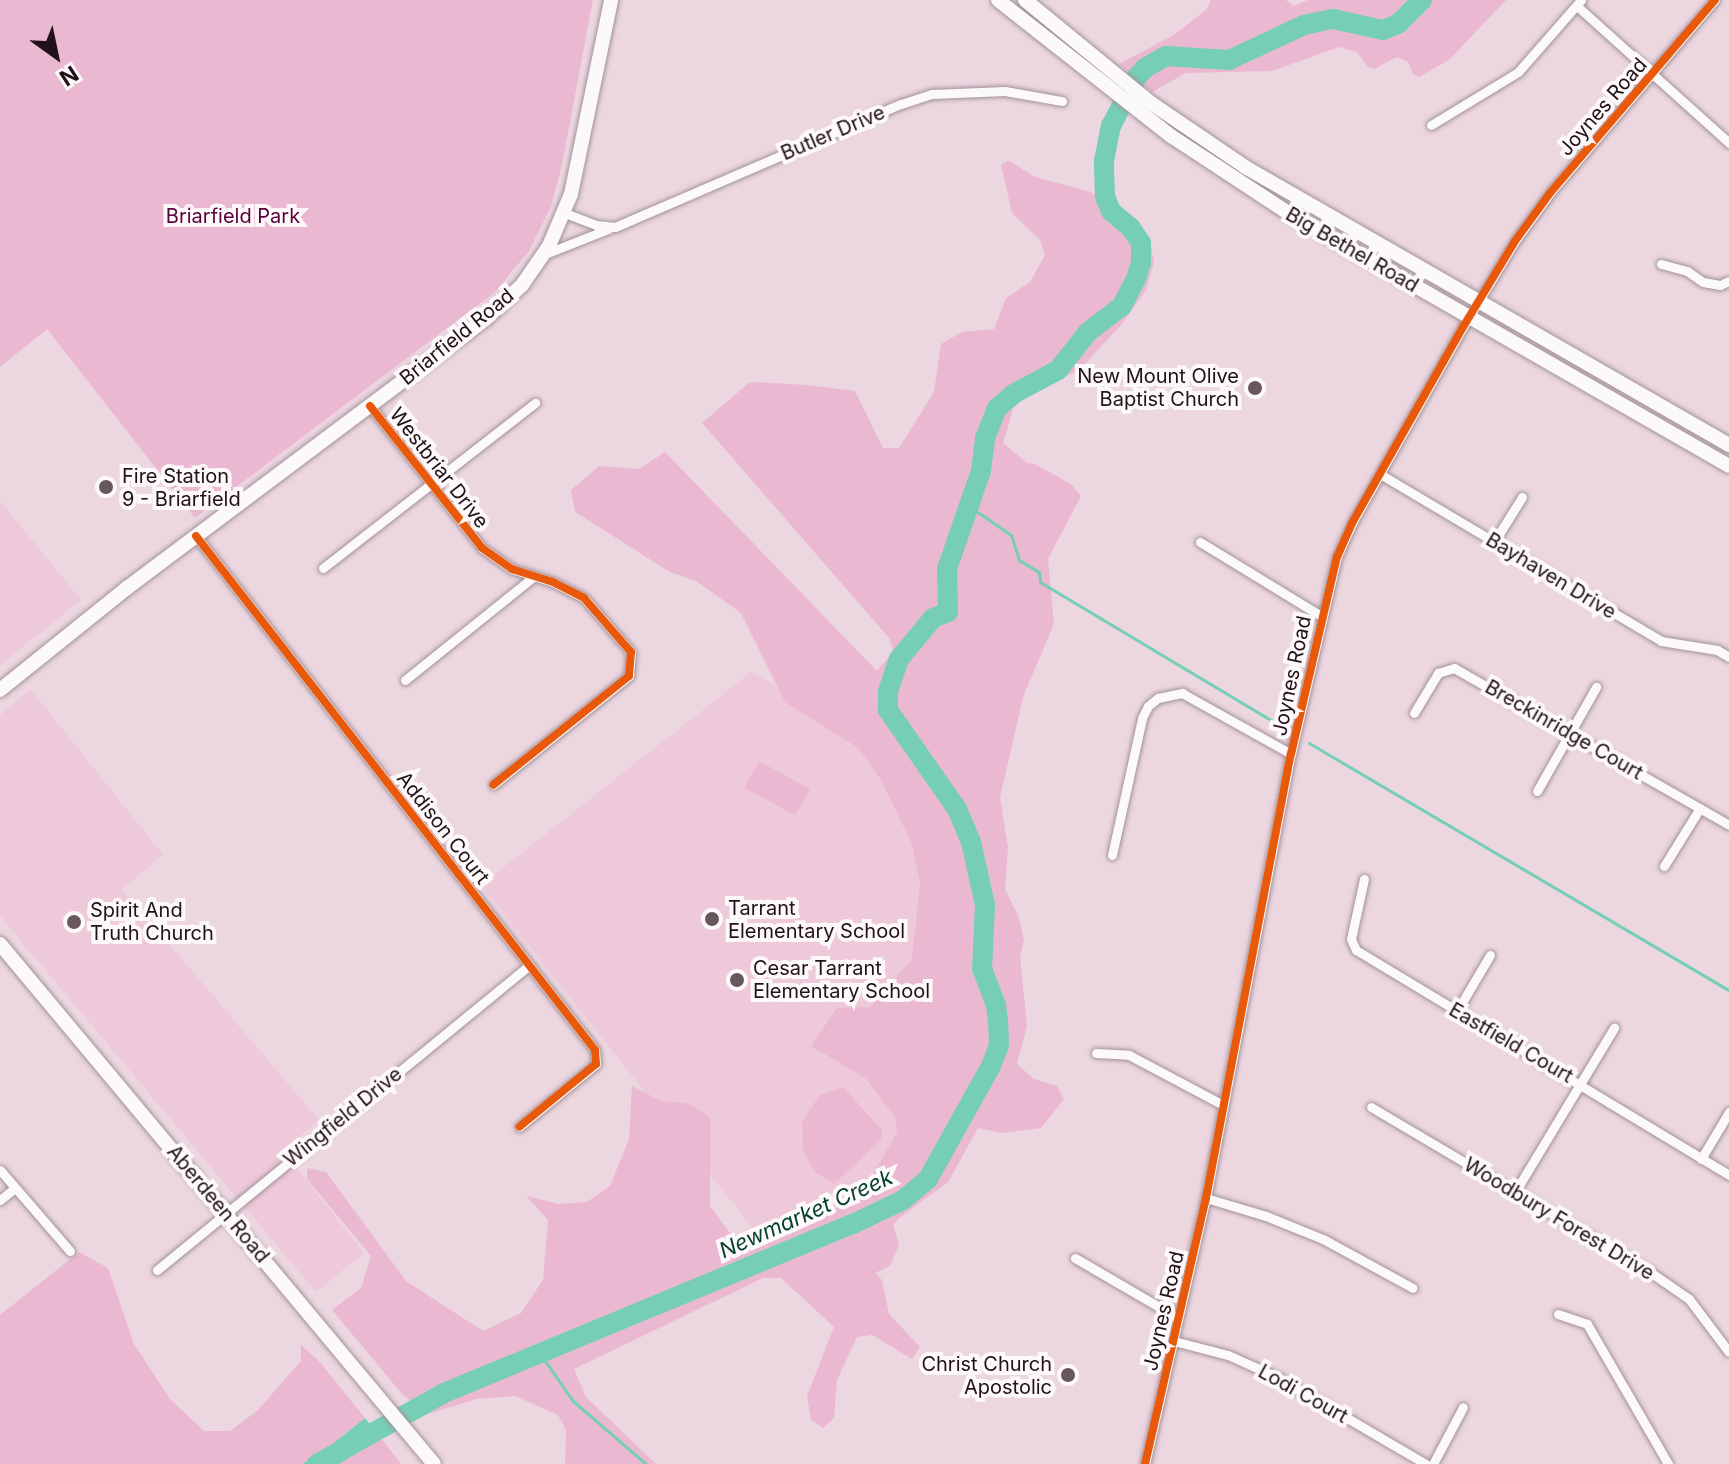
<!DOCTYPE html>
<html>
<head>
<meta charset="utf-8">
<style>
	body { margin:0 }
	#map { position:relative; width:1729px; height:1464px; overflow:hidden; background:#ecd6e0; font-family:Inter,sans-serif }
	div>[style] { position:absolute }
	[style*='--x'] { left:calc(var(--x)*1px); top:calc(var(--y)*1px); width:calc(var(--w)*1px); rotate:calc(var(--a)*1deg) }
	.built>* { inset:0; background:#eec9da }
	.green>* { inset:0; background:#eab9d1 }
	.water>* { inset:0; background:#76cfb5 }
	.stream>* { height:3px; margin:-1.5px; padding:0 1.5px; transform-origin:1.5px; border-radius:1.5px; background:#76cfb5 }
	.river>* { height:20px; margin:-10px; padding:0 10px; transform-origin:10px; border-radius:10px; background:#76cfb5 }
	.roads { filter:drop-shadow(0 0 2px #a2929a) drop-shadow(0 0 2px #a2929a) }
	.minor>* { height:9px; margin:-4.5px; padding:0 4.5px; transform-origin:4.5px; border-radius:4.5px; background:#fcf9fa }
	.secondary>* { height:14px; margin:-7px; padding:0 7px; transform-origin:7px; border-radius:7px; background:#fcf9fa }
	.cycleway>* { height:8px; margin:-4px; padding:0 4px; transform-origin:4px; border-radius:4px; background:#e8590c }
	.dots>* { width:22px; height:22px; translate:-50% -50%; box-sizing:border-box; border:4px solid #fdf9fb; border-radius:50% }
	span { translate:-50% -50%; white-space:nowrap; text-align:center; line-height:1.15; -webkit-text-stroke:8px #fdf9fb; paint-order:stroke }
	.street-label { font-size:20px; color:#211219 }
	.park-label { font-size:20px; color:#5a003b }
	.poi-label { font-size:20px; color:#211219 }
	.right { translate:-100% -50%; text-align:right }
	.left { translate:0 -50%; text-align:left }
	.water-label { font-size:22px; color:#023f2f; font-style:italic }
	.north { position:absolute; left:16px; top:16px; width:80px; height:80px; -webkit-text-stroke:6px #fdf9fb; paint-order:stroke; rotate:147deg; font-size:22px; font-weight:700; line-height:32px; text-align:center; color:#211219 }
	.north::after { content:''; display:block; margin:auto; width:28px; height:36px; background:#211219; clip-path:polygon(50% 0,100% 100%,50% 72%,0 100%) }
</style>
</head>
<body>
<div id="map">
	<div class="built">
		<i style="clip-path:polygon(0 501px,81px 600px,0 665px)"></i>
		<i style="clip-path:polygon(751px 672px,852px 728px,927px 841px,906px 1177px,761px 1239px,481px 885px)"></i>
		<i style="clip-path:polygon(31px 690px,163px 855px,122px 889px,319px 1120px,283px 1151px,364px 1253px,316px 1292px,0 916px,0 715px)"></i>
	</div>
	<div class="green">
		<i style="clip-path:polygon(0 0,593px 0,562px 165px,551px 207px,529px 251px,495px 292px,195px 518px,47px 329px,0 367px)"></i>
		<i style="clip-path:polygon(1211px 0,1286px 0,1294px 6px,1308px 0,1506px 0,1449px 60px,1419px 77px,1413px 74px,1408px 62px,1397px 57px,1374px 69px,1368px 67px,1357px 52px,1339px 47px,1272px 71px,1186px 73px,1152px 92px,1119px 64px,1174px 35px,1207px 9px)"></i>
		<i style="clip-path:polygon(1008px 160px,1035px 177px,1091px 192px,1125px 214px,1151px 247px,1154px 262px,1146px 290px,1121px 325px,1078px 371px,1036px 389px,1014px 406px,1003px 443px,1027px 463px,1035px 464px,1071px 484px,1081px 496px,1048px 559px,1054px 624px,1024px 694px,1000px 797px,1008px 848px,1005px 889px,1019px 918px,1024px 940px,1020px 956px,1027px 1026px,1017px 1064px,1034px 1079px,1057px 1086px,1064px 1099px,1041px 1128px,1002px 1133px,978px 1128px,948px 1182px,898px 1219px,893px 1226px,899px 1244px,890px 1266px,875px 1273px,882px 1280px,889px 1314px,920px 1347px,912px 1359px,872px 1335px,857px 1337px,837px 1380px,834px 1418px,823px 1428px,811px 1420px,807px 1396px,834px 1327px,781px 1278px,763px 1278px,574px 1369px,586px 1397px,656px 1464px,565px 1464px,566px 1430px,558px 1415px,515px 1396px,476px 1399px,428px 1414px,403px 1395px,332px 1310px,361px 1288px,371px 1256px,307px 1179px,307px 1168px,326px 1172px,406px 1281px,483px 1331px,521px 1313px,543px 1280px,548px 1220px,526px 1196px,559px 1204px,587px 1202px,610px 1186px,629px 1139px,632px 1086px,661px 1101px,690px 1104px,710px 1118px,710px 1206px,729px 1232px,753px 1240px,830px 1212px,864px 1189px,897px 1133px,895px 1117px,865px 1078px,811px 1046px,837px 1008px,870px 1007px,912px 959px,920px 882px,912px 844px,881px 780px,858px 748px,785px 702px,741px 613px,696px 581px,670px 572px,575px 512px,571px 490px,599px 466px,639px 469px,665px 452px,877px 671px,893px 652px,890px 639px,702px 423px,750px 382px,808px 385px,855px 391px,883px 448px,899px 448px,934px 392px,941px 344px,962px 332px,994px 329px,1006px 298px,1030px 282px,1045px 255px,1040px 240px,1012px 213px,1001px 165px)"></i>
		<i style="clip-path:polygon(759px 761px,810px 789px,795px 815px,744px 788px)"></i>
		<i style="clip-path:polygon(843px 1087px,882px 1130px,881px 1140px,834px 1184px,815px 1172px,803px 1152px,802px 1121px,820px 1095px)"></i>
		<i style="clip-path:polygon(79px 1252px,108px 1268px,134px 1344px,170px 1399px,204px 1431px,230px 1431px,257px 1411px,301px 1361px,301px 1345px,318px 1360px,365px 1418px,325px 1450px,302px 1464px,0 1464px,0 1315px)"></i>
		<i style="clip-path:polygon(381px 1438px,401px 1464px,339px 1464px)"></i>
	</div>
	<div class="water">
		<i style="clip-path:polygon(365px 1418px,381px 1438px,339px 1464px,302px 1464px,325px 1450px)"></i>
	</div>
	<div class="stream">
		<i style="--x:969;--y:506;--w:51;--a:34.6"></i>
		<i style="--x:1011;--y:535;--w:26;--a:72"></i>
		<i style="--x:1019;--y:560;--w:23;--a:31"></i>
		<i style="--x:1039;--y:572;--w:10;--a:84"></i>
		<i style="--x:1040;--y:582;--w:281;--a:30.9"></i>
		<i style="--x:1309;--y:743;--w:487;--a:30.5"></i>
		<i style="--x:541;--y:1355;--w:56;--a:55.2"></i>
		<i style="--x:573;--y:1401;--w:96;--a:40.8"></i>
	</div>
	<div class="river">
		<i style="--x:317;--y:1464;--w:145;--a:-29.2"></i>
		<i style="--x:444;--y:1393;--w:443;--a:-22.5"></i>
		<i style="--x:853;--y:1224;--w:55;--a:-25.6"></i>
		<i style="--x:903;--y:1200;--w:33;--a:-40"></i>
		<i style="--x:928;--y:1179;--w:129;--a:-60.9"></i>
		<i style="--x:991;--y:1066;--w:22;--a:-69"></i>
		<i style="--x:999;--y:1045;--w:24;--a:-92"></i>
		<i style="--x:998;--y:1021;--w:16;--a:-97"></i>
		<i style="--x:996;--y:1005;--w:39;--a:-111"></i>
		<i style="--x:982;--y:969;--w:64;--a:-87.3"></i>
		<i style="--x:985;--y:905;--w:65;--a:-102.5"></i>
		<i style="--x:971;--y:842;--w:36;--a:-113"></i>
		<i style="--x:957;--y:809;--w:121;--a:-124.9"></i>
		<i style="--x:888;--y:710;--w:19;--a:-90"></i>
		<i style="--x:888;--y:691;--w:34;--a:-71"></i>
		<i style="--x:899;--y:659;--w:53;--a:-50.3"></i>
		<i style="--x:933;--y:618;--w:16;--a:-22"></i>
		<i style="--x:948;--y:612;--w:43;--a:-91.3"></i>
		<i style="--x:947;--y:569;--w:104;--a:-70.9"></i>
		<i style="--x:981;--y:471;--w:33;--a:-83"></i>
		<i style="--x:985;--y:438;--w:32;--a:-68"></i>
		<i style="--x:997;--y:408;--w:23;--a:-40"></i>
		<i style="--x:1015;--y:393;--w:49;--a:-28.1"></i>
		<i style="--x:1058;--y:370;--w:48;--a:-51.7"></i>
		<i style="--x:1088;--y:332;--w:43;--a:-37.4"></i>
		<i style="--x:1122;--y:306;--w:30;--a:-63"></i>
		<i style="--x:1136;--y:279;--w:17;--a:-73"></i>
		<i style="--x:1141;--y:263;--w:20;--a:-90"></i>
		<i style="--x:1141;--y:243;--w:18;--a:-124"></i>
		<i style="--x:1131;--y:228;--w:26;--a:-140"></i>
		<i style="--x:1111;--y:211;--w:16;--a:-112"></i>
		<i style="--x:1105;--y:196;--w:35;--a:-92"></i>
		<i style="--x:1104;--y:161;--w:36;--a:-79"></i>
		<i style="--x:1111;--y:126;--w:54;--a:-62.5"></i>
		<i style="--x:1136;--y:78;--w:13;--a:-48"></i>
		<i style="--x:1145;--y:68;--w:24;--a:-30"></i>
		<i style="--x:1166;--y:56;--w:63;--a:3.6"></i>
		<i style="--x:1229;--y:60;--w:83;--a:-25"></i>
		<i style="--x:1304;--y:25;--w:30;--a:-12"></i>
		<i style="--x:1333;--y:19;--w:51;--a:12.4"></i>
		<i style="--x:1383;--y:30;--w:16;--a:-22"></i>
		<i style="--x:1398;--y:24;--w:34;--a:-45"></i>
	</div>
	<div class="roads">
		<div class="minor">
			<i style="--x:1577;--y:6;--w:205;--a:42"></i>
			<i style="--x:1431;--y:125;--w:102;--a:-31.3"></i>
			<i style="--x:1518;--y:72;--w:96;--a:-48.8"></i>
			<i style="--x:565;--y:213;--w:33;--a:21"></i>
			<i style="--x:596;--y:225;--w:19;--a:6"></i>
			<i style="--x:615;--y:227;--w:311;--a:-23.3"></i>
			<i style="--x:901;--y:104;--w:33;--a:-18"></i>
			<i style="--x:932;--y:94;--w:73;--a:-2.4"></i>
			<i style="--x:1005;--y:91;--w:58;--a:10"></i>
			<i style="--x:545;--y:254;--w:68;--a:-21.6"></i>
			<i style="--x:1661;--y:264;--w:27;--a:15"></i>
			<i style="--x:1687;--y:271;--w:19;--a:35"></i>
			<i style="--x:1703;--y:282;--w:17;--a:10"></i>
			<i style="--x:1720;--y:285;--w:10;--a:-24"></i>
			<i style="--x:370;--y:406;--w:181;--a:51.7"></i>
			<i style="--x:482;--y:548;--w:37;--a:35"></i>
			<i style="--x:512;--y:569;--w:43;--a:17.6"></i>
			<i style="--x:553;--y:582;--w:35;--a:27"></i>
			<i style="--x:584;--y:598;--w:72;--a:49"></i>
			<i style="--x:631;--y:652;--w:24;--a:95"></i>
			<i style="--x:629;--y:676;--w:174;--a:141.3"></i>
			<i style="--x:1380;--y:474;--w:327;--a:30.7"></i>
			<i style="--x:1661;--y:641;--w:57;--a:9.1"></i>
			<i style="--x:1717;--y:650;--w:14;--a:30"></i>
			<i style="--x:196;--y:536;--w:651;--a:52.18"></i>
			<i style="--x:595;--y:1050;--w:14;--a:86"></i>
			<i style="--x:596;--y:1064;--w:99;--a:140.7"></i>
			<i style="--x:1200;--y:542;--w:142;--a:31.4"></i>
			<i style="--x:1494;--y:542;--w:53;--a:-58.1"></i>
			<i style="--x:323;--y:568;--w:269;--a:-37.9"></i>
			<i style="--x:405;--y:680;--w:164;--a:-38.8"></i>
			<i style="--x:1414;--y:713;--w:47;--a:-59"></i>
			<i style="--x:1438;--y:673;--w:17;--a:-17"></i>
			<i style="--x:1454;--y:668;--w:317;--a:29.7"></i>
			<i style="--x:1537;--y:791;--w:120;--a:-60.4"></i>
			<i style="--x:1112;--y:855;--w:140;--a:-77.6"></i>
			<i style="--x:1142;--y:718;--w:13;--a:-63"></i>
			<i style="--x:1148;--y:706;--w:13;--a:-39"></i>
			<i style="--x:1158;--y:698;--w:25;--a:-12"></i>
			<i style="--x:1182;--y:693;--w:125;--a:29.2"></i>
			<i style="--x:1664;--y:866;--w:68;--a:-58.2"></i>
			<i style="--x:1364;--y:879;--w:61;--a:102.2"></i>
			<i style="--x:1351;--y:939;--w:12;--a:66"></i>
			<i style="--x:1356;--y:950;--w:436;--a:31.1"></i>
			<i style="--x:1457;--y:1011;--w:65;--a:-59.5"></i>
			<i style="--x:1096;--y:1053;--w:33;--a:3"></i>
			<i style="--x:1129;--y:1055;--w:104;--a:28"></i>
			<i style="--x:1371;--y:1107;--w:324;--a:30.6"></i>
			<i style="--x:1650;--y:1272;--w:47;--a:34.7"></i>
			<i style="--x:1689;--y:1299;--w:66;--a:53"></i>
			<i style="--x:1701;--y:1159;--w:55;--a:-59.2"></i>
			<i style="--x:0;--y:1170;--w:107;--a:49.2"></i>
			<i style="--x:1515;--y:1192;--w:192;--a:-58.9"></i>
			<i style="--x:1206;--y:1198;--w:63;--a:16.7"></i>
			<i style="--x:1266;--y:1216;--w:61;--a:22"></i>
			<i style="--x:1323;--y:1239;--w:102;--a:28.6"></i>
			<i style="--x:0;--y:1200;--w:19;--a:-39"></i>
			<i style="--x:1075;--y:1258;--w:119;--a:30.2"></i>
			<i style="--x:157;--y:1270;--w:481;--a:-39.3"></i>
			<i style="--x:1558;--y:1314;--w:31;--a:19"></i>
			<i style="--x:1587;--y:1324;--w:162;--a:59.9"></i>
			<i style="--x:1174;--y:1341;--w:56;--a:14.5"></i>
			<i style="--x:1228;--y:1355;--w:54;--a:24.2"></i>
			<i style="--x:1277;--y:1377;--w:173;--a:30.3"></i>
			<i style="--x:1145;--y:1464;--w:273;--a:-77.1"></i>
			<i style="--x:1206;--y:1198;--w:452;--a:-79.2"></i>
			<i style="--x:1291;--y:754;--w:202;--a:-76.9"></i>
			<i style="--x:1337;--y:557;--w:37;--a:-66"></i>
			<i style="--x:1352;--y:523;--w:225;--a:-60.5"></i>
			<i style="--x:1463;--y:327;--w:100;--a:-58.8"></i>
			<i style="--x:1515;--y:241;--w:59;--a:-53.9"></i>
			<i style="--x:1550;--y:193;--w:254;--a:-49.5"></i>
			<i style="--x:1433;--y:1464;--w:64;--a:-62.2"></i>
		</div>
		<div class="secondary">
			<i style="--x:998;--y:0;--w:220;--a:38.2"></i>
			<i style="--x:1171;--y:136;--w:140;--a:33.3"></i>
			<i style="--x:1288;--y:213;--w:508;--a:29.84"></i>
			<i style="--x:1025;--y:0;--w:163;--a:39.3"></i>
			<i style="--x:1151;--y:103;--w:114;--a:34.2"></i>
			<i style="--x:1245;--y:167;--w:558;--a:29.87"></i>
			<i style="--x:0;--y:690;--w:163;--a:-38.8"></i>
			<i style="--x:127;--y:588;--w:446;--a:-36.9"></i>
			<i style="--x:484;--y:320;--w:52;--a:-42.6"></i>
			<i style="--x:522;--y:285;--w:47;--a:-55.3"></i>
			<i style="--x:549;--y:246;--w:56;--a:-67.1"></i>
			<i style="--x:571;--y:194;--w:198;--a:-78.3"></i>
			<i style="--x:0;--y:944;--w:677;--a:50.15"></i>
		</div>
	</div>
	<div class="cycleway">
		<i style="--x:370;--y:406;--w:181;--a:51.7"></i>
		<i style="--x:482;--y:548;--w:37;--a:35"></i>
		<i style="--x:512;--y:569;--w:43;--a:17.6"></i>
		<i style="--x:553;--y:582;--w:35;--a:27"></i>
		<i style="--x:584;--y:598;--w:72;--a:49"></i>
		<i style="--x:631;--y:652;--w:24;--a:95"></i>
		<i style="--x:629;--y:676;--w:174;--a:141.3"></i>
		<i style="--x:196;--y:536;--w:651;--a:52.18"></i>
		<i style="--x:595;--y:1050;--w:14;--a:86"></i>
		<i style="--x:596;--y:1064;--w:99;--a:140.7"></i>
		<i style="--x:1145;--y:1464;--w:273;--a:-77.1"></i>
		<i style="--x:1206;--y:1198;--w:452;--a:-79.2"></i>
		<i style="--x:1291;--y:754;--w:202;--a:-76.9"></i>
		<i style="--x:1337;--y:557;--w:37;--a:-66"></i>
		<i style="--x:1352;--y:523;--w:225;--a:-60.5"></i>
		<i style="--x:1463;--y:327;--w:100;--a:-58.8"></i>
		<i style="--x:1515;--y:241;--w:59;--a:-53.9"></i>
		<i style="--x:1550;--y:193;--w:254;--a:-49.5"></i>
	</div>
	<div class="dots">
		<i style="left:1255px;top:388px;background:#68575f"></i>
		<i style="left:106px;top:487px;background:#68575f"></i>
		<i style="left:712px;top:919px;background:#68575f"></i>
		<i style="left:74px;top:922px;background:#68575f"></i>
		<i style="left:737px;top:980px;background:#68575f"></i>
		<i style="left:1068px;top:1375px;background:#68575f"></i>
	</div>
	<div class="street-label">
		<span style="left:1603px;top:107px;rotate:-49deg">Joynes Road</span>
		<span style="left:833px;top:133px;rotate:-23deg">Butler Drive</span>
		<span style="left:1352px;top:250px;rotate:30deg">Big Bethel Road</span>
		<span style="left:457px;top:337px;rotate:-39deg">Briarfield Road</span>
		<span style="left:439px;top:468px;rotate:52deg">Westbriar Drive</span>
		<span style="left:1551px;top:576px;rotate:31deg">Bayhaven Drive</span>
		<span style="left:1292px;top:676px;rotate:-78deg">Joynes Road</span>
		<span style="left:1564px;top:730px;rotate:30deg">Breckinridge Court</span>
		<span style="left:443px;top:828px;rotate:52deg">Addison Court</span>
		<span style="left:1511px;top:1043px;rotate:30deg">Eastfield Court</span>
		<span style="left:343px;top:1117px;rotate:-39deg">Wingfield Drive</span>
		<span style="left:218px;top:1204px;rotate:50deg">Aberdeen Road</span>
		<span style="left:1559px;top:1219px;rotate:31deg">Woodbury Forest Drive</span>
		<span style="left:1164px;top:1311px;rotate:-77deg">Joynes Road</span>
		<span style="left:1303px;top:1394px;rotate:29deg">Lodi Court</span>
	</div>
	<div class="park-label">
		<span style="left:233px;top:216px">Briarfield Park</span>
	</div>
	<div class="poi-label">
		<span class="right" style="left:1239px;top:388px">New Mount Olive<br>Baptist Church</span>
		<span class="left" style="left:122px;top:488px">Fire Station<br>9 - Briarfield</span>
		<span class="left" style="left:728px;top:920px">Tarrant<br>Elementary School</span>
		<span class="left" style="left:90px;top:922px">Spirit And<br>Truth Church</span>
		<span class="left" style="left:753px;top:980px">Cesar Tarrant<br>Elementary School</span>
		<span class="right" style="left:1052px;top:1376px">Christ Church<br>Apostolic</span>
	</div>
	<div class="water-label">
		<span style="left:806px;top:1214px;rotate:-24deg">Newmarket Creek</span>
	</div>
	<div class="north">N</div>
</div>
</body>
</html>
